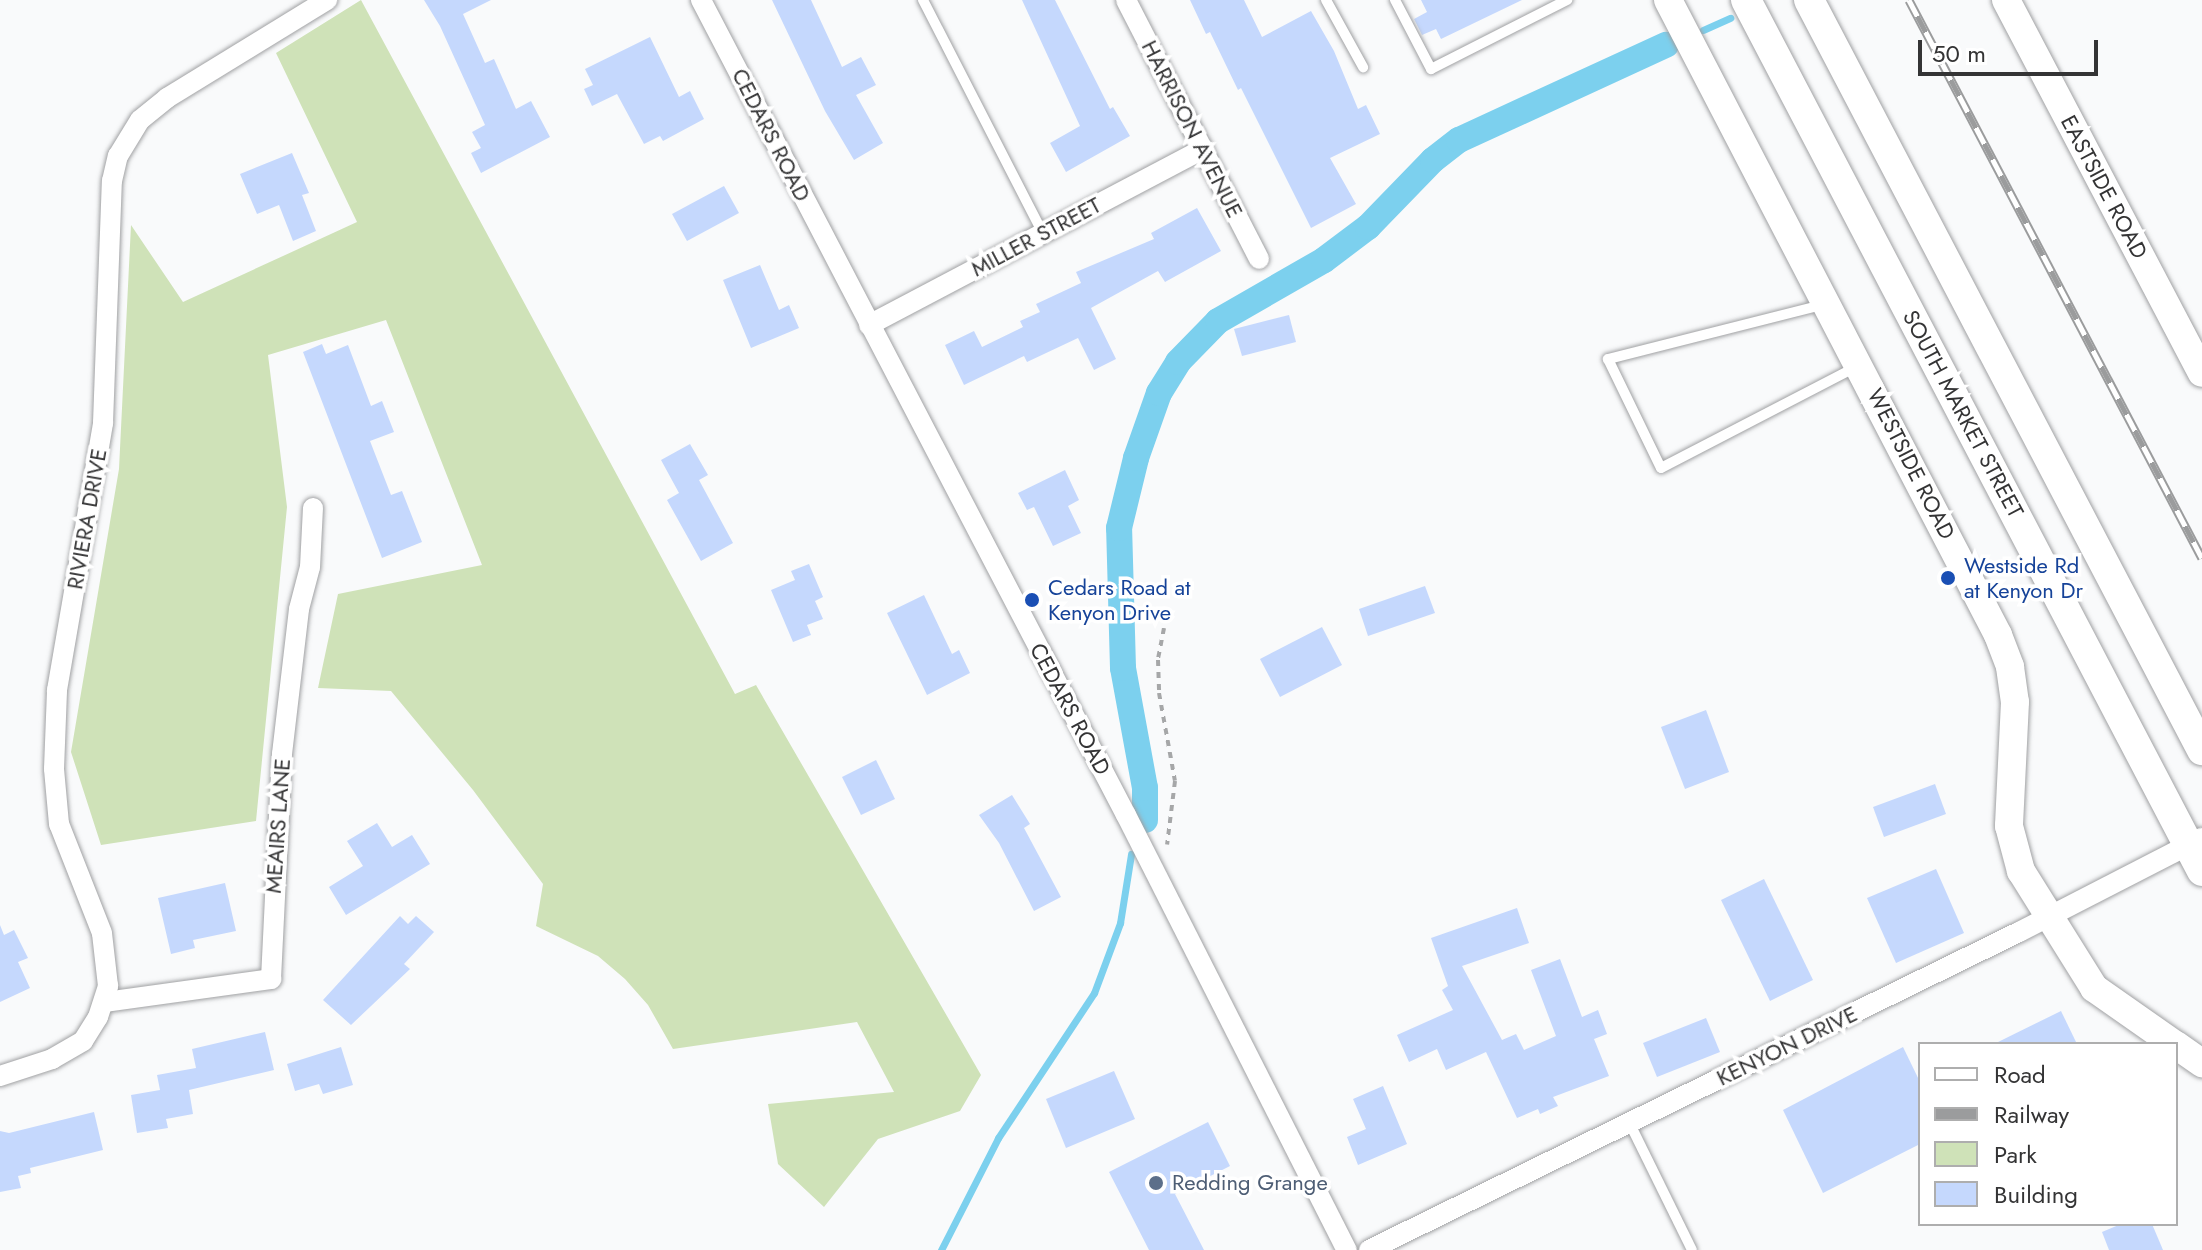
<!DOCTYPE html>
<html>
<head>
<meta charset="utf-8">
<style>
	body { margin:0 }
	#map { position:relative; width:2202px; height:1250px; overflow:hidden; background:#f9fafb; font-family:Jost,sans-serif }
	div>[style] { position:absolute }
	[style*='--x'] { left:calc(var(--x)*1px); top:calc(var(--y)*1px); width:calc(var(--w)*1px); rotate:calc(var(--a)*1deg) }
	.green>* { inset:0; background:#cfe2b8 }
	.stream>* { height:7px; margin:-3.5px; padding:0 3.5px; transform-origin:3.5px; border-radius:3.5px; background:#7cd0ee }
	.canal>* { height:26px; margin:-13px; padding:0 13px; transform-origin:13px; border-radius:13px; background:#7cd0ee }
	.building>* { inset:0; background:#c5d8fd }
	.path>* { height:4px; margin-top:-2px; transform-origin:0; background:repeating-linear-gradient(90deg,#a6a7a8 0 6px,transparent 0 12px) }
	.roads { filter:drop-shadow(0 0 2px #a0a1a3) drop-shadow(0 0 2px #a0a1a3) }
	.lane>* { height:10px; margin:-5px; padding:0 5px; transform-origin:5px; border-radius:5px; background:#fff }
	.street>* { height:20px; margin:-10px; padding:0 10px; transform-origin:10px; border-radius:10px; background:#fff }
	.secondary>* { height:28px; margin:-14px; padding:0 14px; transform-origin:14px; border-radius:14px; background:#fff }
	.primary>* { height:30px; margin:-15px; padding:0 15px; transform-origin:15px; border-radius:15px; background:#fff }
	.rail>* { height:9px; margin-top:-4.5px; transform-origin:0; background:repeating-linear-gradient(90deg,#fff 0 18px,#9b9c9d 0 36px); box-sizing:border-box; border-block:2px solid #9b9c9d }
	.dots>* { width:22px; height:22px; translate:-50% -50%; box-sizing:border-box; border:4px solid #fff; border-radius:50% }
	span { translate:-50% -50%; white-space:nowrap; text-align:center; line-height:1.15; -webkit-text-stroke:7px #fff; paint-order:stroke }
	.street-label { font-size:22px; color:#343435 }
	.transit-label { font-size:22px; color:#164399 }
	.left { translate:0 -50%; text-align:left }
	.service-label { font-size:22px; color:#4e5e75 }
	.legend { position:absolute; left:1918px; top:1042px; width:260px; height:184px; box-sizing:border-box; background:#fff; border:2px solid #aeaeae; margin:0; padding:10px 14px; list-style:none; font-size:24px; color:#343435 }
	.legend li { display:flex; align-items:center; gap:16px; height:40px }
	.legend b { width:40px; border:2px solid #aeaeae }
	.scale { position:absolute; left:1918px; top:40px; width:180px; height:36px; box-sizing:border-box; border:4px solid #343435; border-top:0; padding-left:10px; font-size:24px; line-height:28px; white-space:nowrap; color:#343435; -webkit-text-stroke:6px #fff; paint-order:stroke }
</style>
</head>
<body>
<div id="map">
	<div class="green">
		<i style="clip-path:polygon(361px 0,735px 694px,756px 685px,981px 1075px,960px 1111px,878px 1139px,824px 1207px,778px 1164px,768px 1104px,894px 1092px,857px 1022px,673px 1049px,648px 1005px,625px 979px,598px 956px,536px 926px,543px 884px,473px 790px,391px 691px,318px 688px,338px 594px,482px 565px,386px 320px,268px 355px,287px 507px,256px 821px,101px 845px,71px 752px,119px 469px,131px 225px,183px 302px,357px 222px,276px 53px)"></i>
	</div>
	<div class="stream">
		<i style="--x:1703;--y:30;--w:30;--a:-24"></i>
		<i style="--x:941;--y:1250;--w:126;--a:-63"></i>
		<i style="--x:998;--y:1138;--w:174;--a:-56.5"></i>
		<i style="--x:1094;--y:993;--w:75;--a:-69.6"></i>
		<i style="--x:1120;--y:923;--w:70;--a:-80.9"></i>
	</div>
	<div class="canal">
		<i style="--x:1145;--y:820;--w:32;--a:-90"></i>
		<i style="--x:1145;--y:788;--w:122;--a:-100.4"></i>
		<i style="--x:1123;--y:668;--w:140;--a:-91.6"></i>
		<i style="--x:1119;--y:528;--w:72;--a:-76.3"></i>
		<i style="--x:1136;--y:458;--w:69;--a:-70.5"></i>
		<i style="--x:1159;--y:393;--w:36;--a:-58"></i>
		<i style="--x:1178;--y:362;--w:57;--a:-45.7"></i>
		<i style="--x:1218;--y:321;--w:122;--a:-29.9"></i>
		<i style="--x:1324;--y:260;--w:55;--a:-36.9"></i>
		<i style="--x:1368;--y:227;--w:93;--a:-45.9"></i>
		<i style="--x:1433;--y:160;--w:33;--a:-38"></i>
		<i style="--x:1459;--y:140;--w:228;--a:-24.7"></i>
	</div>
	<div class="building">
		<i style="clip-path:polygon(424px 0,491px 0,463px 14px,485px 63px,494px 59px,516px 109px,531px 101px,550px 137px,481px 173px,471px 153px,481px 148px,472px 132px,485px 125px,440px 26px)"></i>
		<i style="clip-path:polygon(772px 0,811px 0,842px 67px,861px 57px,876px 85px,856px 95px,883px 143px,854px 160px,825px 111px)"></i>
		<i style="clip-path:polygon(1022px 0,1055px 0,1110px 109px,1113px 107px,1130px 136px,1066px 172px,1050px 143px,1080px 126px)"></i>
		<i style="clip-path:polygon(1190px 0,1244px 0,1262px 37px,1311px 11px,1334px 51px,1358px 109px,1366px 105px,1380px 134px,1330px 158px,1356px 204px,1311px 228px,1241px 88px,1238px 90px,1210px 32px,1206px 34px)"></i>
		<i style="clip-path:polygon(1421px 0,1522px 0,1441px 39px,1436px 29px,1422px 35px,1414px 19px,1427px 12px)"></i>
		<i style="clip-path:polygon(650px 37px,679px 97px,690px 91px,704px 119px,663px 141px,660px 136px,644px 144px,617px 94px,592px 106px,584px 89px,593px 85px,585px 69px)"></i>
		<i style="clip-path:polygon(292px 153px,309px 193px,302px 195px,316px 231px,293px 241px,279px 205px,257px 214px,240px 174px)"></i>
		<i style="clip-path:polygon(724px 186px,739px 213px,687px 241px,672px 214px)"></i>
		<i style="clip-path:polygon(1197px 208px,1221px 251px,1165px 282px,1158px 271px,1091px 308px,1116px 359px,1094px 370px,1078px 338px,1027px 362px,1024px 356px,964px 385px,945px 345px,974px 331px,982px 347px,1023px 327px,1020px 321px,1040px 312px,1036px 304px,1081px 283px,1076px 272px,1154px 239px,1151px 233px)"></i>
		<i style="clip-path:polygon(760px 265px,779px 310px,789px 305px,799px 328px,751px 348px,723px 280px)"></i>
		<i style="clip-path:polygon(1289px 315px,1296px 342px,1242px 356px,1234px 329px)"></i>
		<i style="clip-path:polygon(322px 344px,326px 354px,348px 345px,371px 406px,382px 401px,394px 432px,370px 441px,391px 495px,402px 491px,422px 542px,382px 558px,303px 352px)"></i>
		<i style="clip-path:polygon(690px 444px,708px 475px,699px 480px,733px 543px,701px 561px,667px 500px,679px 493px,661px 460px)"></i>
		<i style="clip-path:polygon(1065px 470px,1079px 500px,1068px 506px,1081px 533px,1053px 546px,1034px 507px,1027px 510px,1018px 493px)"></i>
		<i style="clip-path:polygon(809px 564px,823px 597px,815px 601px,823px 619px,807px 625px,811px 635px,793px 642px,771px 590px,795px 580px,791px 571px)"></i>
		<i style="clip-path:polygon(1425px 586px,1435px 613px,1368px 636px,1359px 609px)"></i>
		<i style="clip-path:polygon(924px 595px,952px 654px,959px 650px,970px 673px,927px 695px,887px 613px)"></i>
		<i style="clip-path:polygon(1322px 627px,1342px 665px,1280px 697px,1260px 659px)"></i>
		<i style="clip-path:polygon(1706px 710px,1729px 772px,1685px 789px,1661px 727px)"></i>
		<i style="clip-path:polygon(876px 760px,895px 799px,861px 815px,842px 777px)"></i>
		<i style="clip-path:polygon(1935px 784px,1946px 814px,1884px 837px,1873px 807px)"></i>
		<i style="clip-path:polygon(1012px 795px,1030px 824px,1024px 828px,1061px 897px,1034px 911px,999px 843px,979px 815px)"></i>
		<i style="clip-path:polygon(377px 823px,392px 847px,412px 835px,430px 864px,346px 915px,329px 887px,363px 866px,347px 841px)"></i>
		<i style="clip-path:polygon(1936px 869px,1964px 933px,1896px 963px,1867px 898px)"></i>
		<i style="clip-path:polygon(1764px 879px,1813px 980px,1770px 1001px,1721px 900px)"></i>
		<i style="clip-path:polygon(225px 883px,236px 931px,193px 940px,195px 948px,171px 954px,158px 898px)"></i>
		<i style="clip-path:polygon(1517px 908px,1529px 943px,1462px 966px,1502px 1040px,1516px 1034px,1524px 1050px,1556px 1036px,1531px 970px,1560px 959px,1582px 1017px,1598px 1010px,1607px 1034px,1594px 1039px,1609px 1076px,1553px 1097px,1558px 1106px,1540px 1114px,1538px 1109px,1517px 1118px,1486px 1052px,1446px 1070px,1437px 1049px,1409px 1062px,1397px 1035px,1453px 1010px,1442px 990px,1448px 986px,1431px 938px)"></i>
		<i style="clip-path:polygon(400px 916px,408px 924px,416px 916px,434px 932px,404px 964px,410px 969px,351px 1025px,323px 1000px)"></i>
		<i style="clip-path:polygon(0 925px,4px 935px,14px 930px,28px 958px,18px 962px,30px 988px,0 1002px)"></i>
		<i style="clip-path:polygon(2061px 1011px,2077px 1044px,1994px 1044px)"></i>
		<i style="clip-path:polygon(1706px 1018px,1720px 1052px,1657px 1077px,1643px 1043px)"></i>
		<i style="clip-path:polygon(265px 1032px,274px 1070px,189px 1090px,193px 1114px,166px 1119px,168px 1128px,137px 1133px,131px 1095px,160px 1090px,157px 1075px,196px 1068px,192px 1049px)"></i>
		<i style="clip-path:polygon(341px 1047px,353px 1085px,323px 1094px,319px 1084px,295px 1091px,287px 1064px)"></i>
		<i style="clip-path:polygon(1903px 1047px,1920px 1082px,1920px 1144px,1823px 1193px,1783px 1110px)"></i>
		<i style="clip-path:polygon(1114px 1071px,1135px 1119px,1066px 1148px,1046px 1099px)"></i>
		<i style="clip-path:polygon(1383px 1086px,1407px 1144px,1358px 1165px,1347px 1137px,1366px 1129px,1353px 1099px)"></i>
		<i style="clip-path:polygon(94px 1112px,103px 1150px,30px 1168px,31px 1173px,18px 1176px,21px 1188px,0 1192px,0 1131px,9px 1133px)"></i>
		<i style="clip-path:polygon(1208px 1122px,1230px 1166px,1175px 1194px,1204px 1250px,1149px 1250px,1109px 1172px)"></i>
		<i style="clip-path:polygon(2121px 1224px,2152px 1224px,2163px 1250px,2109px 1250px,2102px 1232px)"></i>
	</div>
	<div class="path">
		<i style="--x:1164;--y:628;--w:33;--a:101"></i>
		<i style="--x:1158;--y:660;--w:33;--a:88"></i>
		<i style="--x:1159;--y:693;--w:89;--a:79.7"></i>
		<i style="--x:1175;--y:781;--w:64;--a:97.1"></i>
	</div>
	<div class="roads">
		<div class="lane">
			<i style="--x:923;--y:0;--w:262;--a:62.8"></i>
			<i style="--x:1326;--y:0;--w:77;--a:61.1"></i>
			<i style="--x:1395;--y:0;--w:78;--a:62.4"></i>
			<i style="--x:1431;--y:69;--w:153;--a:-26.9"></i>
			<i style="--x:1822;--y:305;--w:221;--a:165.8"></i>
			<i style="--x:1608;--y:359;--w:121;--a:64.1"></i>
			<i style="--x:1661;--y:468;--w:222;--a:-27.4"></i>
			<i style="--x:1630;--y:1124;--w:140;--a:63.8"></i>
		</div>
		<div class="street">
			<i style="--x:701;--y:0;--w:919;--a:62.46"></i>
			<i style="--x:1126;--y:815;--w:488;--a:63.1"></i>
			<i style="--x:1126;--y:0;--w:291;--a:62.8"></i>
			<i style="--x:869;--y:325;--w:378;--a:-27.8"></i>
			<i style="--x:105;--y:1002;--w:168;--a:-7.9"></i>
			<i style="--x:271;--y:979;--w:225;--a:-87.2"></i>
			<i style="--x:282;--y:754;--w:146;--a:-83.3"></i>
			<i style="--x:299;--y:609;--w:43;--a:-75.3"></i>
			<i style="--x:310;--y:567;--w:59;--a:-87.1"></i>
			<i style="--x:0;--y:1076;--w:55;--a:-18.1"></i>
			<i style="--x:52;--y:1059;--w:36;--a:-30"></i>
			<i style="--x:83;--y:1041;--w:28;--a:-58"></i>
			<i style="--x:98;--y:1017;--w:33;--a:-72"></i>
			<i style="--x:108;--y:986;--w:53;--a:-96.5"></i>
			<i style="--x:102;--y:933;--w:117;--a:-111.5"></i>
			<i style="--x:59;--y:824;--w:55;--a:-95.2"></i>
			<i style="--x:54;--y:769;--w:79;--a:-87.8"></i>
			<i style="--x:57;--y:690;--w:271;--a:-80.2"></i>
			<i style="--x:103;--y:423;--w:242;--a:-87.9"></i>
			<i style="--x:112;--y:181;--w:26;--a:-77"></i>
			<i style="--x:118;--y:156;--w:42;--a:-58.6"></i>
			<i style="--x:140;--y:120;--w:35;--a:-39"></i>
			<i style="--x:167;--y:98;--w:188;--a:-31.5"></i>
			<i style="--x:1369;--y:1250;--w:724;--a:-26.07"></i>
			<i style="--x:2019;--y:932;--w:206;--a:-27.2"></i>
		</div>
		<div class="secondary">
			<i style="--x:1668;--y:0;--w:716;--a:62.54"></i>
			<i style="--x:1998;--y:635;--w:34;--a:69"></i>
			<i style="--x:2010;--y:667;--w:35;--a:82"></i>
			<i style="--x:2015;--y:702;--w:124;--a:92.8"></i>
			<i style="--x:2009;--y:826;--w:47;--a:75.1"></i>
			<i style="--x:2021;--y:871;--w:138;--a:58"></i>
			<i style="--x:2094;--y:988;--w:98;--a:35"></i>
			<i style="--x:2006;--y:0;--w:421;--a:62.3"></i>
			<i style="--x:2176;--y:1045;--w:32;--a:35"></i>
		</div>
		<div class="primary">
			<i style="--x:1746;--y:0;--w:983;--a:62.37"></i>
			<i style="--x:1809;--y:0;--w:847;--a:62.35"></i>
		</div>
	</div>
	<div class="rail">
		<i style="--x:1909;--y:0;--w:630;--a:62.3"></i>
	</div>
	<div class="dots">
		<i style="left:1948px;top:578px;background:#1a4fb4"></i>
		<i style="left:1032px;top:600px;background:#1a4fb4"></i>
		<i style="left:1156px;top:1183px;background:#5c6f8a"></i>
	</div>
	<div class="street-label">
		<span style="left:1192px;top:129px;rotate:63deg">HARRISON AVENUE</span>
		<span style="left:771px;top:135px;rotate:63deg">CEDARS ROAD</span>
		<span style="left:2104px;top:187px;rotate:62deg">EASTSIDE ROAD</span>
		<span style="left:1036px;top:237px;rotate:-28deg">MILLER STREET</span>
		<span style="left:1963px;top:414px;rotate:62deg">SOUTH MARKET STREET</span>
		<span style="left:1911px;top:464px;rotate:63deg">WESTSIDE ROAD</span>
		<span style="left:87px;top:519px;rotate:-80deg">RIVIERA DRIVE</span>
		<span style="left:1070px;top:709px;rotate:62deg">CEDARS ROAD</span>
		<span style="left:278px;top:826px;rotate:-86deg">MEAIRS LANE</span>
		<span style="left:1787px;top:1046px;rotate:-26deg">KENYON DRIVE</span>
	</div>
	<div class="transit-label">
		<span class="left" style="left:1964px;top:578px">Westside Rd<br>at Kenyon Dr</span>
		<span class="left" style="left:1048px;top:600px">Cedars Road at<br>Kenyon Drive</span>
	</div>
	<div class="service-label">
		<span class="left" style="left:1172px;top:1183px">Redding Grange</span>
	</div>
	<ul class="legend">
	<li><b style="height:10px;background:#fff"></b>Road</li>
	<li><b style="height:10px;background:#9b9c9d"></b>Railway</li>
	<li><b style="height:22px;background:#cfe2b8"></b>Park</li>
	<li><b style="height:22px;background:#c5d8fd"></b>Building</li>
	</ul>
	<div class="scale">50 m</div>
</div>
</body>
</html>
